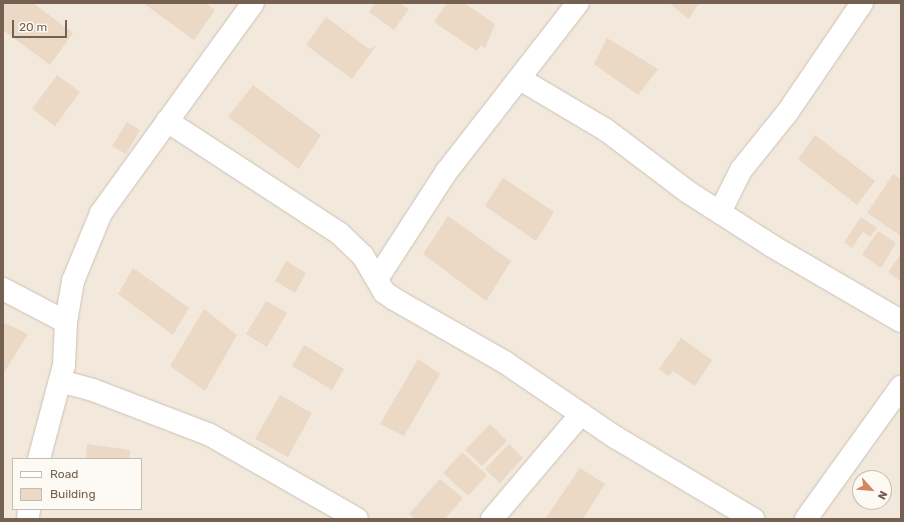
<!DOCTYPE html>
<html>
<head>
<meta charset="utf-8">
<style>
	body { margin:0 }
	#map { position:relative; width:904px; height:522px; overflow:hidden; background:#fbf7ed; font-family:Rubik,sans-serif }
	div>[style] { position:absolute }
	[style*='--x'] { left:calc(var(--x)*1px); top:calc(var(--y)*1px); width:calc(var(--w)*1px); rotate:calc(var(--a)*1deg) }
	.residential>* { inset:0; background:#f2e9dc }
	.building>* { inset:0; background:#ebd8c5 }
	.roads { filter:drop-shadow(0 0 1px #ccc0b3) drop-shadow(0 0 1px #ccc0b3) }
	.minor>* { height:22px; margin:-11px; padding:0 11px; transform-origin:11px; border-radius:11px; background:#fff }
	span { translate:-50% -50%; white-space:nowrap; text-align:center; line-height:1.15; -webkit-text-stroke:4px #fdfaf3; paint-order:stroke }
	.frame { position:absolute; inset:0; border:4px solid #746151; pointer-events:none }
	.legend { position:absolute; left:12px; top:458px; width:130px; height:52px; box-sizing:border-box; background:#fdfaf3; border:1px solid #c6bdb2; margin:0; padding:5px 7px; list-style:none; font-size:12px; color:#746151 }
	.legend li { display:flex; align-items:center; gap:8px; height:20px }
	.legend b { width:20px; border:1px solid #c6bdb2 }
	.north { position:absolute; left:852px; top:470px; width:40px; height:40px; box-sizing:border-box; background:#fdfaf3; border:1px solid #c6bdb2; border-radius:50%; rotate:117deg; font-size:11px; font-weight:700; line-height:16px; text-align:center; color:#746151 }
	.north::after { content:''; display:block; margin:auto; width:14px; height:18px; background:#d68561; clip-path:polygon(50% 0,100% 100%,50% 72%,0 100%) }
	.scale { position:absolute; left:12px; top:20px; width:55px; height:18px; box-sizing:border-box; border:2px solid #746151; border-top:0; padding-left:5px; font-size:12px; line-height:14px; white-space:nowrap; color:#746151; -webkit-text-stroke:3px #fdfaf3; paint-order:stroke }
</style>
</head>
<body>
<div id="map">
	<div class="residential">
		<i style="clip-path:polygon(evenodd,3px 3px,901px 3px,901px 519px,3px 519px,3px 3px,13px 459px,141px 459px,141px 509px,13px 509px,13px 459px,3px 3px,860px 478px,884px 478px,884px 502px,860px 502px,860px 478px)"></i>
	</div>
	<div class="building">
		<i style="clip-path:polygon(3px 3px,33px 3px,73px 33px,50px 65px,3px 30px)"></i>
		<i style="clip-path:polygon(143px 3px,205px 3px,215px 10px,194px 40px)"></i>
		<i style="clip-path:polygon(375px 3px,399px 3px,409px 9px,394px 30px,369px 12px)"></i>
		<i style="clip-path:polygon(447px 3px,464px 3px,495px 24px,485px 48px,481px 45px,477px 51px,434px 22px)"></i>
		<i style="clip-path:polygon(669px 3px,699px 3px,689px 19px)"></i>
		<i style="clip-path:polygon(326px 17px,369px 49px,376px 46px,352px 79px,306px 45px)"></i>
		<i style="clip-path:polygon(607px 38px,658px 69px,638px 95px,594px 64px)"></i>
		<i style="clip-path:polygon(57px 75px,80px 92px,55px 126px,32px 109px)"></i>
		<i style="clip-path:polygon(253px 85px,321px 135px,299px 169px,228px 117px)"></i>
		<i style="clip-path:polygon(127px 122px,140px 130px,126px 154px,112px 146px)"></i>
		<i style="clip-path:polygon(815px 135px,875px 181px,857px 205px,798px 159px)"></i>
		<i style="clip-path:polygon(893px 174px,901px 179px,901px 236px,867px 213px)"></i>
		<i style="clip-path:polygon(503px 178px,554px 212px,536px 241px,485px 206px)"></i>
		<i style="clip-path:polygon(448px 216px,511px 261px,486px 301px,423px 254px)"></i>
		<i style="clip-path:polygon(861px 217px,877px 228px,870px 237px,863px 232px,852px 248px,844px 242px)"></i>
		<i style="clip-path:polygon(878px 231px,896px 243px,881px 268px,862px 255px)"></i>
		<i style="clip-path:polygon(901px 254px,901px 282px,888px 272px)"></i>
		<i style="clip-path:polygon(286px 261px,306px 273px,295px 293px,275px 281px)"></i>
		<i style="clip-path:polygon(133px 268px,189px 308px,173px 335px,118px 294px)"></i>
		<i style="clip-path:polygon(266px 301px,287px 313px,267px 347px,246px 334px)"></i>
		<i style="clip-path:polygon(204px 309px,237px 335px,205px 391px,170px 366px)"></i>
		<i style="clip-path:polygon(3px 322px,28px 334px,3px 374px)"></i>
		<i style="clip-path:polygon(681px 338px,712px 360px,695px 386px,673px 371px,669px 376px,659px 369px)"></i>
		<i style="clip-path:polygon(304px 345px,344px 369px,332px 390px,292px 366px)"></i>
		<i style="clip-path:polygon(418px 359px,440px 374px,404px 436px,380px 424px)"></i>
		<i style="clip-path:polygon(280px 395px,312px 413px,288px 457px,255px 439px)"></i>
		<i style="clip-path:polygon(490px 424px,507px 441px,482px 466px,465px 450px)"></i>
		<i style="clip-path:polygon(87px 444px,130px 450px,129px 459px,86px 459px)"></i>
		<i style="clip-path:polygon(509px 444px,523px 458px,500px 483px,485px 469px)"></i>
		<i style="clip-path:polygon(462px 452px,487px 475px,468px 496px,443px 473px)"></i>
		<i style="clip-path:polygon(580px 468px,605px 484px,583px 519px,545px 519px)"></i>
		<i style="clip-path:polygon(440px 479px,463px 498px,445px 519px,415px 519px,409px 514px)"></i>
	</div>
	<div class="roads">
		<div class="minor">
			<i style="--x:520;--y:79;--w:100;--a:30.7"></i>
			<i style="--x:606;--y:130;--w:103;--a:37.1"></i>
			<i style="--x:688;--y:192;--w:100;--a:32.7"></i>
			<i style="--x:772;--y:246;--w:149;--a:30.2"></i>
			<i style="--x:167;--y:121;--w:205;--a:33.1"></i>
			<i style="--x:339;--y:233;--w:33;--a:44"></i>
			<i style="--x:363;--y:256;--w:42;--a:59.7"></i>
			<i style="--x:384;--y:292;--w:12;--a:35"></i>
			<i style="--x:394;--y:299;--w:129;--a:29.7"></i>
			<i style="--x:506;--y:363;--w:132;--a:34.2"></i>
			<i style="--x:615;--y:437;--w:161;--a:30.7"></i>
			<i style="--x:720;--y:212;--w:47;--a:-63.4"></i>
			<i style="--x:741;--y:170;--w:73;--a:-51.1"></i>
			<i style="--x:787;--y:113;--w:133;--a:-55.7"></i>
			<i style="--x:377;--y:279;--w:129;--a:-57.1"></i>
			<i style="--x:447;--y:171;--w:213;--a:-52.1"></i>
			<i style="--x:3;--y:289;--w:71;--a:27.6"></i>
			<i style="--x:60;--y:381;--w:34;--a:15"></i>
			<i style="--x:93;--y:390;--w:125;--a:21"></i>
			<i style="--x:210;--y:435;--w:169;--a:29.7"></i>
			<i style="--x:39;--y:459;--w:97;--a:-75.1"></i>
			<i style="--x:64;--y:365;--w:43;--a:-87.3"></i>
			<i style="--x:66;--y:322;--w:42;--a:-80.3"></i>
			<i style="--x:73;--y:281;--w:74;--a:-67.6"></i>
			<i style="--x:101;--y:213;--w:259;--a:-54.1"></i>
			<i style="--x:28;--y:519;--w:10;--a:-84"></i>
			<i style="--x:492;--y:519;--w:138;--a:-49.7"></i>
			<i style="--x:806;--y:519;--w:163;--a:-54.3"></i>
		</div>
	</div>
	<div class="frame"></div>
	<ul class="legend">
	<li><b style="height:5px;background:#fff"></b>Road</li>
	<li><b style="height:11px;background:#ebd8c5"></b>Building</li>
	</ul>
	<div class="north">N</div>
	<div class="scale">20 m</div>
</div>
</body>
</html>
